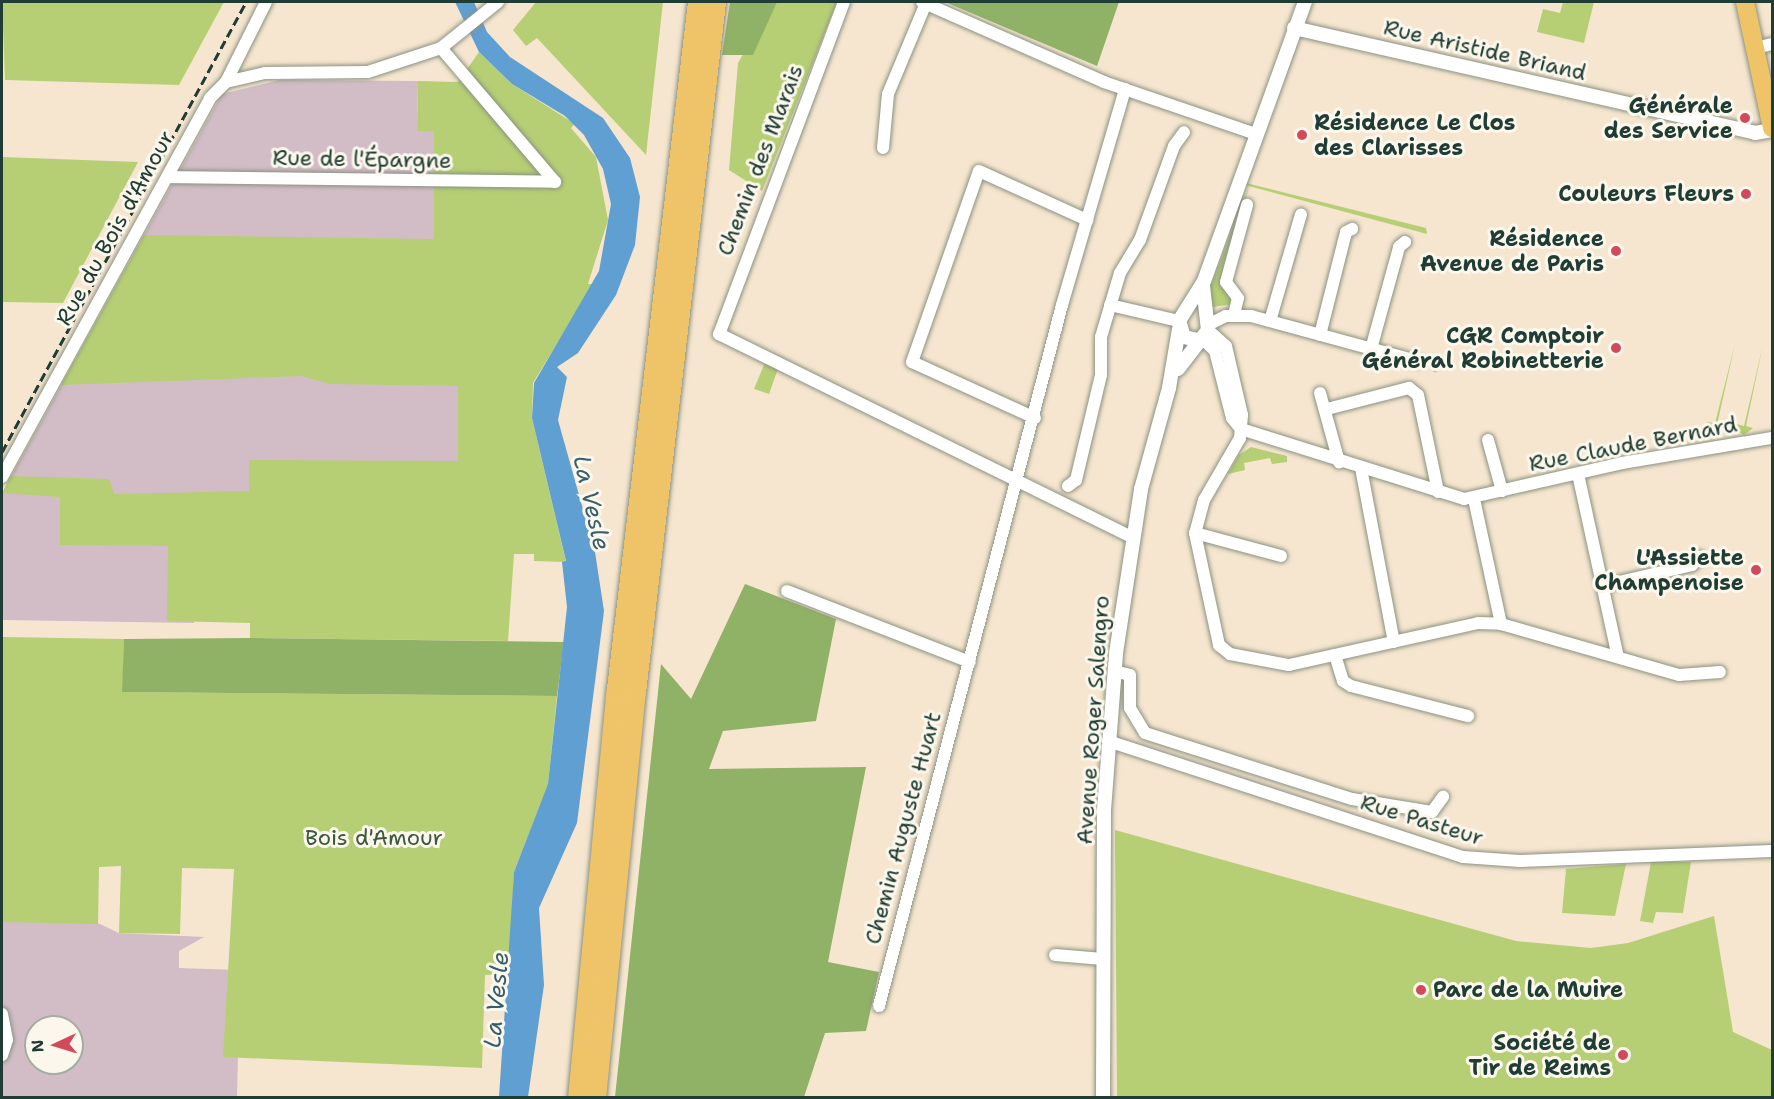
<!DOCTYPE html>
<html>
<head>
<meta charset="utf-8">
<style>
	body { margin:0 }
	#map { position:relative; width:1774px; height:1099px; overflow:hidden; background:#f6e6cf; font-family:"Shantell Sans",sans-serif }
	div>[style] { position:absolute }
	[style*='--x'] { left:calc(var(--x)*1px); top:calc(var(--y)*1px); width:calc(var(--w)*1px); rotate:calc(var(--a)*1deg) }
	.industrial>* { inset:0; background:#d2bdc6 }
	.green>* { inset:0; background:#b6cf74 }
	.forest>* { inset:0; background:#90b266 }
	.water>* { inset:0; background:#609fd2 }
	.minor-tunnel>* { height:12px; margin-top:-6px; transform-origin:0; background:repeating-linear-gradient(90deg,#cbc4b0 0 12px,transparent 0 18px) }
	.roads { filter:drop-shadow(0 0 2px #8a9282) drop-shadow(0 0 2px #8a9282) }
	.minor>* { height:12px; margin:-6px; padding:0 6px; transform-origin:6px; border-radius:6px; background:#fff }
	.tertiary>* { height:14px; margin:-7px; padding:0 7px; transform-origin:7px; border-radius:7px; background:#fff }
	.primary>* { height:18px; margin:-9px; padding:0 9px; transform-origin:9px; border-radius:9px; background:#efc469 }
	.motorway>* { height:21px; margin:-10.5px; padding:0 10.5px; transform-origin:10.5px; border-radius:10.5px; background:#efc469 }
	.rail>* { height:3px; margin-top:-1.5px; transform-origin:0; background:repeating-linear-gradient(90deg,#1f3d34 0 9px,transparent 0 13.5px) }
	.dots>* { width:16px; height:16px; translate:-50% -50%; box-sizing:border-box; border:3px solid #fbf7ec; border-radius:50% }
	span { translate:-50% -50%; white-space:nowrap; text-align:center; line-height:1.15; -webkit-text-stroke:6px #fbf7ec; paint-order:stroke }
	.street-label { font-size:22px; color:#1f3d34 }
	.poi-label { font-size:22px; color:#1f3d34; font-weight:700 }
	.right { translate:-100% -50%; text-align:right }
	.left { translate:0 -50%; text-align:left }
	.park-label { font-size:22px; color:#3d5a41 }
	.water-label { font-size:24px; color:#365f6b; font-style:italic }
	.frame { position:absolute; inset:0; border:3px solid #1f3d34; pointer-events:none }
	.north { position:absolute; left:24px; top:1015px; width:60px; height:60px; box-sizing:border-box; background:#fbf7ec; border:2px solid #a3ada2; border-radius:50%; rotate:266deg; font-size:16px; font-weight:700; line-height:24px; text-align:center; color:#1f3d34 }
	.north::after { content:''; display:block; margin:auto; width:21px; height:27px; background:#d1495b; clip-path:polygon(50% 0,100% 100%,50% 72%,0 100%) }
</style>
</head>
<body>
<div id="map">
	<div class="industrial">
		<i style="clip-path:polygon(280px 80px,418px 81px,417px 130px,434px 131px,474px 383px,459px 464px,251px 551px,195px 549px,194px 623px,2px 620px,2px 493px,222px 94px)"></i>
		<i style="clip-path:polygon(evenodd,2px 878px,119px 933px,204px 937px,179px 951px,179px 968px,240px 970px,237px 1097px,2px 1097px,2px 878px,36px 1027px,72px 1027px,72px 1063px,36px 1063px,36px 1027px)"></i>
	</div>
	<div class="green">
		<i style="clip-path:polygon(2px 2px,224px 2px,179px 85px,5px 80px)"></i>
		<i style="clip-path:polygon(536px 2px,663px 2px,646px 155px,537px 38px,526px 46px,513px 30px)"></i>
		<i style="clip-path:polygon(773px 2px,837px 2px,762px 191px,729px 170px,738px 63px)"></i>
		<i style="clip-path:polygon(1563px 2px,1594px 2px,1584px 43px,1537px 32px,1543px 9px,1560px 13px)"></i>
		<i style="clip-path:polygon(479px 52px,512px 84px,575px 124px,571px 128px,596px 157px,608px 220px,588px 284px,593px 284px,533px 383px,532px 418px,566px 562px,534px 561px,534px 554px,514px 554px,508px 641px,250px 638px,250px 623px,167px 621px,168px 546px,60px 545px,60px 497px,2px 493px,11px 476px,109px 479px,114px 494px,249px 491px,249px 460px,458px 461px,458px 386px,330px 384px,301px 376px,61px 385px,144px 235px,434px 239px,434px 131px,417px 131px,418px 81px,458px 82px)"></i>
		<i style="clip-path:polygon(2px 157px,138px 162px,63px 303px,2px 302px)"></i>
		<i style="clip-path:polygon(1246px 183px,1426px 228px,1427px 234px,1245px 185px)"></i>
		<i style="clip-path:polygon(1249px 187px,1222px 277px,1234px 304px,1212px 307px,1208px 293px)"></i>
		<i style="clip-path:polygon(1735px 344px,1717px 425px,1725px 427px,1709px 431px,1707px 422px,1715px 423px)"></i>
		<i style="clip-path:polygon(1763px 345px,1746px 426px,1753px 428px,1744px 435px,1735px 430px,1737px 424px,1744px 426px)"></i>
		<i style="clip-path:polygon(766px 360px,779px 366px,769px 394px,754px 389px)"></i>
		<i style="clip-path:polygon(1251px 447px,1287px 456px,1287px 462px,1272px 464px,1270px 458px,1244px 463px,1245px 470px,1228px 474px,1239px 455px)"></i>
		<i style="clip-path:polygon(2px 637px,124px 639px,123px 692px,557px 696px,548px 785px,514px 872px,509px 974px,485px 975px,482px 1068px,223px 1057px,234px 869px,182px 868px,180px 934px,119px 933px,121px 866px,99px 867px,98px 924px,2px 922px)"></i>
		<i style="clip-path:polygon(1115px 830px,1516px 941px,1591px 948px,1628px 943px,1714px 916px,1733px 1032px,1772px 1050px,1772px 1097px,1117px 1097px)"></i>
		<i style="clip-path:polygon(1651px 862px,1691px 862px,1683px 913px,1656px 912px,1653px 923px,1640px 921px)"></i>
		<i style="clip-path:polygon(1626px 864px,1615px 916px,1562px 913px,1566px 869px)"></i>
	</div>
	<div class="forest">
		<i style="clip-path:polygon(730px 2px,777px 2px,753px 55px,722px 55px)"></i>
		<i style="clip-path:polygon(945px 2px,1119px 2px,1097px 66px)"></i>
		<i style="clip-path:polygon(745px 584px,836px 619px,816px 721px,723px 731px,709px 769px,866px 767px,828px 962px,879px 972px,866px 1031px,825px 1033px,804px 1097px,615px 1097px,661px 664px,691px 699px)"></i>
		<i style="clip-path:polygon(124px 639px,250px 638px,564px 642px,557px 696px,122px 692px)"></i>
	</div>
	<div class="water">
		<i style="clip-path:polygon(455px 2px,474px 2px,487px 32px,510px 57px,603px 118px,630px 158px,640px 197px,635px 245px,616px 295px,578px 353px,557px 367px,567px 377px,558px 420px,595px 552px,604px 611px,577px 823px,539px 908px,544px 985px,528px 1097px,499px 1097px,514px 872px,548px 784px,567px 607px,562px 562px,566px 561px,532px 418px,534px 383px,599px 271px,611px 204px,603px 169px,584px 135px,565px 116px,512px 84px,479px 52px)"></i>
	</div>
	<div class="minor-tunnel">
		<i style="--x:1417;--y:361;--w:22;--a:16"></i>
	</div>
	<div class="roads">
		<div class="minor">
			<i style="--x:844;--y:2;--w:355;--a:110.6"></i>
			<i style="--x:719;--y:334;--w:459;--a:26.2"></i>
			<i style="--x:922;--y:2;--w:199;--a:23.7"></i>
			<i style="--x:1104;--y:82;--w:161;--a:18.9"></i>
			<i style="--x:441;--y:48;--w:73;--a:-38.9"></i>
			<i style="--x:1755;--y:48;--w:17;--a:-13"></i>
			<i style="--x:226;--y:82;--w:89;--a:-63.4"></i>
			<i style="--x:883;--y:148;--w:54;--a:-84.7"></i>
			<i style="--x:888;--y:94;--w:99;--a:-67.3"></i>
			<i style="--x:168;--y:177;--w:387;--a:0.7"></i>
			<i style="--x:1110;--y:305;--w:71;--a:13.1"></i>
			<i style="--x:1234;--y:315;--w:17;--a:-77"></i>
			<i style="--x:1238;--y:298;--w:20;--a:-127"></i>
			<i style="--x:1226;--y:282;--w:80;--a:-74.7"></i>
			<i style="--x:1270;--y:321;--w:111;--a:-73.8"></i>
			<i style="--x:1208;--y:325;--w:20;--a:-27"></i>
			<i style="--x:1226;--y:316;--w:25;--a:0"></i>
			<i style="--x:1251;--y:316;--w:172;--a:15.2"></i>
			<i style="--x:1208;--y:330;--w:24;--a:42"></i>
			<i style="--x:1226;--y:346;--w:71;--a:76.9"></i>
			<i style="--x:1242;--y:415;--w:23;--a:95"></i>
			<i style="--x:1240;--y:438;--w:72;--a:120.1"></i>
			<i style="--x:1204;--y:500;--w:34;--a:105"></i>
			<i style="--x:1195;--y:533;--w:115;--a:77.9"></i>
			<i style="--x:1219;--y:645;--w:14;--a:39"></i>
			<i style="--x:1230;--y:654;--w:60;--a:10.6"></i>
			<i style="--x:1289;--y:665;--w:194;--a:-12.5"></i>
			<i style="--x:1478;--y:623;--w:23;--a:2"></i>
			<i style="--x:1501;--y:624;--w:185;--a:16"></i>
			<i style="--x:1679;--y:675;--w:41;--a:-4.2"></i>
			<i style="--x:1320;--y:335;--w:106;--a:-75.8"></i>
			<i style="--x:1346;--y:232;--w:7;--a:-27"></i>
			<i style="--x:1202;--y:338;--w:18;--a:45"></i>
			<i style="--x:1215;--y:351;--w:69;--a:75.8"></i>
			<i style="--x:1232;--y:418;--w:14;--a:51"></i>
			<i style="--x:1241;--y:429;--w:234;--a:17.4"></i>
			<i style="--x:1464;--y:499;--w:162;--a:-12.8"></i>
			<i style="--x:1622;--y:463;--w:152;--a:-9.5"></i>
			<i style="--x:1371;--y:349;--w:106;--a:-74.6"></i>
			<i style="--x:1399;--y:247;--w:8;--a:-40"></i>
			<i style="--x:1320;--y:393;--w:72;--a:74.6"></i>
			<i style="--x:1327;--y:409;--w:85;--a:-14.4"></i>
			<i style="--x:1409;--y:388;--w:11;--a:38"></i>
			<i style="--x:1418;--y:395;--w:99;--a:78.3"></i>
			<i style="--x:1035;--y:418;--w:135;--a:-155.5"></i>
			<i style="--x:912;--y:362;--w:202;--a:-70.7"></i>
			<i style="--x:979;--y:171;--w:119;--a:24.4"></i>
			<i style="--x:1488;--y:440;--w:53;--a:74.6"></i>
			<i style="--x:1361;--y:468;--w:177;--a:79.3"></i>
			<i style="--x:1578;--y:474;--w:187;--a:77.7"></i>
			<i style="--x:2;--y:477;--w:432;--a:-61.2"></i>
			<i style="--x:210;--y:98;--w:23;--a:-45"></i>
			<i style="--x:226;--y:82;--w:40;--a:-13"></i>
			<i style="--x:265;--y:73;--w:103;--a:-0.6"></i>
			<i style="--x:368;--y:72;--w:77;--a:-18.2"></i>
			<i style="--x:441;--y:48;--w:176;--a:49.6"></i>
			<i style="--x:1068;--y:486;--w:10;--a:-37"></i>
			<i style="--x:1076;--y:480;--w:108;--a:-76.6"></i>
			<i style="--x:1101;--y:375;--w:38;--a:-90"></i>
			<i style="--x:1101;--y:337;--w:67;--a:-73.5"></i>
			<i style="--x:1120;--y:273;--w:39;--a:-59"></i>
			<i style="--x:1140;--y:240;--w:100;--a:-70.1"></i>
			<i style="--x:1174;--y:146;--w:17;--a:-54"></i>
			<i style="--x:1474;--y:499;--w:128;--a:77.8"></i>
			<i style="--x:1195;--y:533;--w:89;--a:15"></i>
			<i style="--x:1602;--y:586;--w:92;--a:-13.1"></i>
			<i style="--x:1692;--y:565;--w:11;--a:-49"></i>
			<i style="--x:787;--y:591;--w:196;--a:21.2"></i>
			<i style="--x:1335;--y:655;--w:27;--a:73"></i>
			<i style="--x:1343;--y:681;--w:9;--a:32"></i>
			<i style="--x:1351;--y:686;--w:121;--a:14.4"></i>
			<i style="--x:1114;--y:671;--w:16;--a:14"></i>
			<i style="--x:1130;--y:675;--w:33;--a:90"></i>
			<i style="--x:1130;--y:708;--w:29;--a:59"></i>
			<i style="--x:1145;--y:733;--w:217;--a:17.7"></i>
			<i style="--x:1352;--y:799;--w:81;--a:9.2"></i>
			<i style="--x:1432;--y:812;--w:19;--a:-54"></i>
			<i style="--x:1108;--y:741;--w:373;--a:18.1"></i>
			<i style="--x:1463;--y:857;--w:57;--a:4"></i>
			<i style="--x:1520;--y:861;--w:252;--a:-2.3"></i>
			<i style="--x:1055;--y:955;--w:48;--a:4.8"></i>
			<i style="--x:879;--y:1006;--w:724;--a:-75.37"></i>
			<i style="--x:1062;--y:305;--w:225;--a:-73.7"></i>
			<i style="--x:2;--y:1014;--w:26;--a:79"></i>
			<i style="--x:7;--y:1040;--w:16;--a:108"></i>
		</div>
		<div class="tertiary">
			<i style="--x:1294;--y:28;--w:473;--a:12.8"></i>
			<i style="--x:1755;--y:133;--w:17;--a:-10"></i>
			<i style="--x:1198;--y:340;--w:14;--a:-168"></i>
			<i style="--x:1184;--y:337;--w:17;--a:-107"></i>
			<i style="--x:1179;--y:321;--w:47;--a:-58"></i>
			<i style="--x:1204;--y:281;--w:297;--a:-70.1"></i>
			<i style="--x:1178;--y:369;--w:49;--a:-52.4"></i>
			<i style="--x:1208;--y:330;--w:44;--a:-96.5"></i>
			<i style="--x:1103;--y:1098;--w:288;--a:-89.8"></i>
			<i style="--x:1104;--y:810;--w:157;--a:-85.6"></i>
			<i style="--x:1116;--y:653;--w:166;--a:-81.3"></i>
			<i style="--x:1141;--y:489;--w:105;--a:-74.5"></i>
			<i style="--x:1169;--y:388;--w:60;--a:-80.4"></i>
		</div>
		<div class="primary">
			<i style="--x:1745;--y:2;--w:129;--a:77.9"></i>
		</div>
		<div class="motorway">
			<i style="--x:578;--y:1098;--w:411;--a:-84.6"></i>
			<i style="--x:617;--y:689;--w:692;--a:-83.28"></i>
			<i style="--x:595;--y:1098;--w:408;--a:-84.4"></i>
			<i style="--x:635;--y:692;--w:695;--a:-83.39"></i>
		</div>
	</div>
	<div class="rail">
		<i style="--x:2;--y:452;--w:512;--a:-61.53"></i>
	</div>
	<div class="dots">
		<i style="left:1745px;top:118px;background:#d1495b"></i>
		<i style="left:1302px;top:135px;background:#d1495b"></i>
		<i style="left:1746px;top:194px;background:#d1495b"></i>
		<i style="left:1616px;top:251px;background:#d1495b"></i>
		<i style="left:1616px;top:348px;background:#d1495b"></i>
		<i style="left:1756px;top:570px;background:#d1495b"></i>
		<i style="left:1421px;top:990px;background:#d1495b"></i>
		<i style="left:1623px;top:1055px;background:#d1495b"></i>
	</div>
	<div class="street-label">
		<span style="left:1485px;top:50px;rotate:13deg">Rue Aristide Briand</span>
		<span style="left:362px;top:159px;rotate:1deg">Rue de l'Épargne</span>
		<span style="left:760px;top:160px;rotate:-69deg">Chemin des Marais</span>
		<span style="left:115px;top:228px;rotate:-61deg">Rue du Bois d'Amour</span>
		<span style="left:1633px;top:444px;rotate:-11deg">Rue Claude Bernard</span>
		<span style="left:1093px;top:720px;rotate:-86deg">Avenue Roger Salengro</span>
		<span style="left:1422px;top:820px;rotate:17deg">Rue Pasteur</span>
		<span style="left:903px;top:828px;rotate:-75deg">Chemin Auguste Huart</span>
	</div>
	<div class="poi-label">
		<span class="right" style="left:1733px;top:118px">Générale<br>des Service</span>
		<span class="left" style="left:1314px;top:135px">Résidence Le Clos<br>des Clarisses</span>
		<span class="right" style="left:1734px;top:194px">Couleurs Fleurs</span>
		<span class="right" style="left:1604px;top:251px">Résidence<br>Avenue de Paris</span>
		<span class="right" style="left:1604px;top:348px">CGR Comptoir<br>Général Robinetterie</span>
		<span class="right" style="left:1744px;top:570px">L'Assiette<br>Champenoise</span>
		<span class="left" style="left:1433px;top:990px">Parc de la Muire</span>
		<span class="right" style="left:1611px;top:1055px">Société de<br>Tir de Reims</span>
	</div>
	<div class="park-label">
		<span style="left:374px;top:838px">Bois d'Amour</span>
	</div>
	<div class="water-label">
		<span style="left:591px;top:503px;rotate:77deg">La Vesle</span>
		<span style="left:497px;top:1000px;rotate:-85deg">La Vesle</span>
	</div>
	<div class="frame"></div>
	<div class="north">N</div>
</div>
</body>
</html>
